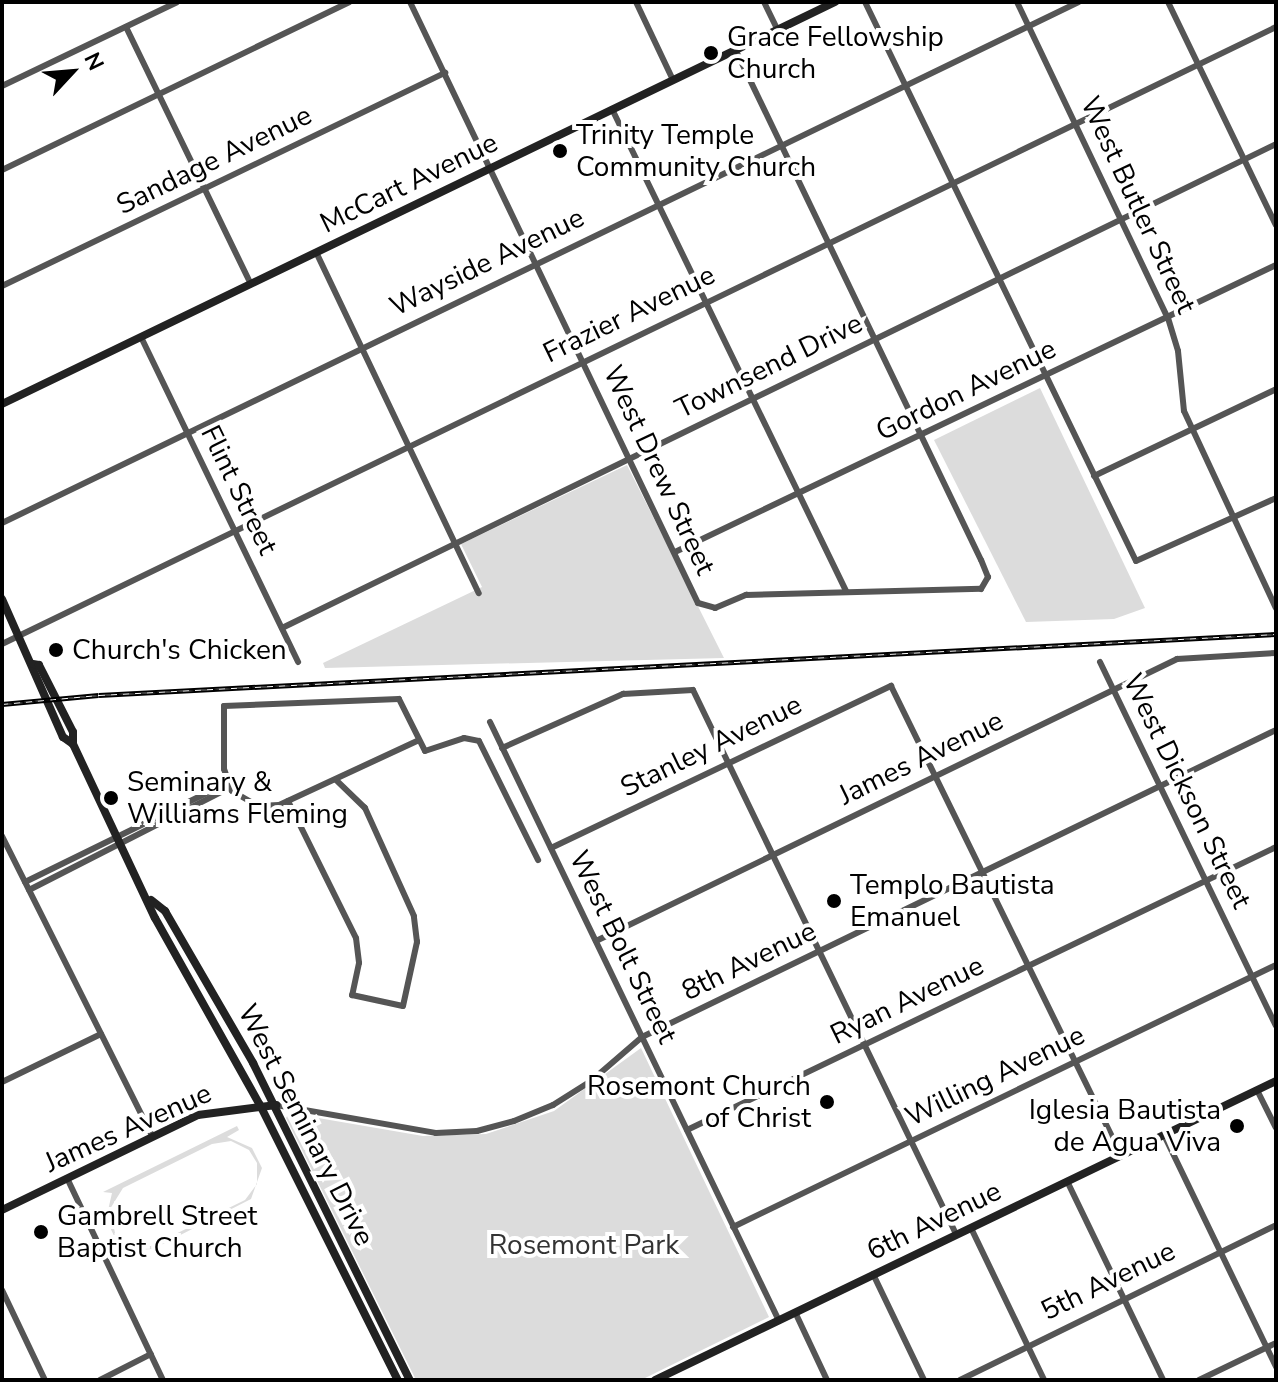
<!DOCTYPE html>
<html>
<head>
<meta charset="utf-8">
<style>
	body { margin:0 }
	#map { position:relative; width:1278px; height:1382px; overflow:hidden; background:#fff; font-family:"Nunito Sans",sans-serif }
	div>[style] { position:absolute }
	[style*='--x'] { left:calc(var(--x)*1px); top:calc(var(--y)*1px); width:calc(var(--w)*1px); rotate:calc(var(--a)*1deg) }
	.green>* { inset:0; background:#dcdcdc }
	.street>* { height:6px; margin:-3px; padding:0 3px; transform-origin:3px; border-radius:3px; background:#555 }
	.secondary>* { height:8px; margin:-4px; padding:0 4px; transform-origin:4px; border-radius:4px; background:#222 }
	.rail>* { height:5px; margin-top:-2.5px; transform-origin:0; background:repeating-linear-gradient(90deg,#fff 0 6px,#000 0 12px); box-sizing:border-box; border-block:2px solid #000 }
	.dots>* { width:22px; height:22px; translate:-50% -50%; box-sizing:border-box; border:4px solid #fff; border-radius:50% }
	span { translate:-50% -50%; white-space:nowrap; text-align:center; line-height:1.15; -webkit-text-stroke:8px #fff; paint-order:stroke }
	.poi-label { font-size:28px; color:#000 }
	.left { translate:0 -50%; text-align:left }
	.right { translate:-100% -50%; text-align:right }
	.street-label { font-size:28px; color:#000 }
	.park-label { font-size:28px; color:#333 }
	.frame { position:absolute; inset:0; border:4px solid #000; pointer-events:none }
	.north { position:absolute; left:32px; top:32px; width:80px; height:80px; -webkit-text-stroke:6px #fff; paint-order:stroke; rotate:64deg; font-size:22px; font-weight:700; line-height:32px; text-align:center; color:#000 }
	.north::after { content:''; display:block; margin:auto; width:28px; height:36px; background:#000; clip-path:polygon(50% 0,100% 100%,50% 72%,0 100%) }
</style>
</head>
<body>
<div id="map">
	<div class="green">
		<i style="clip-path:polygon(1040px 388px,1145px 608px,1114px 619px,1026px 622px,934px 440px)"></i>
		<i style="clip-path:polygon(627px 465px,724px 658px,325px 668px,323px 663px,482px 587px,461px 544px)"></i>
		<i style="clip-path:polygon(641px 1048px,769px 1317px,641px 1380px,416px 1380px,286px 1118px,289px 1113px,423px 1136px,486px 1134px,554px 1111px)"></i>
		<i style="clip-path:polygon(evenodd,237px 1126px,239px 1130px,227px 1137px,252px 1148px,262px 1168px,251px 1199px,153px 1249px,136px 1250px,116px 1240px,106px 1219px,112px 1193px,103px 1192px,237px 1126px,231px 1141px,249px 1150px,257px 1163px,257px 1184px,245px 1200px,151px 1246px,131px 1245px,115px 1233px,110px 1209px,123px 1188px,212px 1144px,231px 1141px)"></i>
	</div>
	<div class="street">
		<i style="--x:410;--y:2;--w:666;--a:64.4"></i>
		<i style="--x:698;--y:603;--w:18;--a:16"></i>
		<i style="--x:715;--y:608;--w:34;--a:-23"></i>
		<i style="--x:746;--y:595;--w:235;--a:-1.5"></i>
		<i style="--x:981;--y:589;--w:14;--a:-60"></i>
		<i style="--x:988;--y:577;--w:18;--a:-112"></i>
		<i style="--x:981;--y:560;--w:565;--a:-115.7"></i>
		<i style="--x:636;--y:2;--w:86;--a:64.6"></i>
		<i style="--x:764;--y:2;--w:32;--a:64"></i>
		<i style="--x:865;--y:2;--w:621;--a:64.14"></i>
		<i style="--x:1136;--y:561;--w:154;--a:-24.2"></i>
		<i style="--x:1017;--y:2;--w:350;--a:64.5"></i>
		<i style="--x:1168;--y:318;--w:34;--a:73"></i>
		<i style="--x:1178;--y:351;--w:60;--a:84.3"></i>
		<i style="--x:1184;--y:411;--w:217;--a:65"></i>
		<i style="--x:1168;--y:2;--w:248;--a:64.2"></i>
		<i style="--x:126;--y:27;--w:286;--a:64.1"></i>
		<i style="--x:2;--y:86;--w:194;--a:-25.6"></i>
		<i style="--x:612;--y:109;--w:536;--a:64.1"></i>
		<i style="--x:2;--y:170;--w:386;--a:-25.8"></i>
		<i style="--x:316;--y:252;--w:378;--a:64.5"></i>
		<i style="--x:2;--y:286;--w:492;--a:-25.7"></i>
		<i style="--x:141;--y:337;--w:361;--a:64.2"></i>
		<i style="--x:1094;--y:476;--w:202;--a:-25.5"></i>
		<i style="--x:2;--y:523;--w:1196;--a:-25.82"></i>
		<i style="--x:675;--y:552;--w:666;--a:-25.53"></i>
		<i style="--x:282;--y:628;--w:1106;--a:-25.96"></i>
		<i style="--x:2;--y:644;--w:1416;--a:-25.84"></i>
		<i style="--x:1100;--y:662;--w:404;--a:64.2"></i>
		<i style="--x:490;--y:722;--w:665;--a:64.24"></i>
		<i style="--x:417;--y:741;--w:152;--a:155.1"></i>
		<i style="--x:279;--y:805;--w:21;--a:177"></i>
		<i style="--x:258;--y:806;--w:30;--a:-150"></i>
		<i style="--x:232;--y:791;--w:23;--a:-110"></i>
		<i style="--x:224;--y:769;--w:63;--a:-90"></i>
		<i style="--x:224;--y:706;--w:175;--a:-2.3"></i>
		<i style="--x:399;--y:699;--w:58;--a:63.4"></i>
		<i style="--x:425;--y:751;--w:41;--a:-18.4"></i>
		<i style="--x:464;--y:738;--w:15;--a:11"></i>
		<i style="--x:479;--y:741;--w:133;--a:63.6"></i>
		<i style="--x:502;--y:748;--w:133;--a:-24.1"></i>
		<i style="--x:623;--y:694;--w:70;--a:-3.3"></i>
		<i style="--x:693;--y:690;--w:604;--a:64.2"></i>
		<i style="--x:288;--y:801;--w:153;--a:63.6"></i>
		<i style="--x:356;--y:938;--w:25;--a:83"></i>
		<i style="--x:359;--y:963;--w:33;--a:102"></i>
		<i style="--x:352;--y:995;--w:52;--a:12.2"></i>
		<i style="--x:403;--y:1006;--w:66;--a:-77.7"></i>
		<i style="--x:417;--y:942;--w:26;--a:-97"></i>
		<i style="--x:414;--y:916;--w:119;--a:-114.4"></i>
		<i style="--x:365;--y:808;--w:40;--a:-136"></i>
		<i style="--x:2;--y:836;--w:335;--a:63.4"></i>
		<i style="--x:551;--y:848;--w:377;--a:-25.5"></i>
		<i style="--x:891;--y:686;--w:522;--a:63.88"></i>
		<i style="--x:25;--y:882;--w:216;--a:-26.1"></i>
		<i style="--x:219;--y:787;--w:12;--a:0"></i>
		<i style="--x:29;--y:890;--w:227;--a:-27"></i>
		<i style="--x:596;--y:941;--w:646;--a:-25.89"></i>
		<i style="--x:1177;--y:659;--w:99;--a:-3.5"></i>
		<i style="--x:2;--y:1082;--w:110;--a:-25.9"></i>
		<i style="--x:1257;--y:1090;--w:42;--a:63.4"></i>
		<i style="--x:276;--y:1105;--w:162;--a:9.9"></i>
		<i style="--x:436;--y:1133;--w:41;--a:-2.8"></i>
		<i style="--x:477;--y:1131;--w:38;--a:-15"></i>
		<i style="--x:514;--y:1121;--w:42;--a:-22.3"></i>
		<i style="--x:553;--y:1105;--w:45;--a:-32.3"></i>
		<i style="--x:591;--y:1081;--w:67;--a:-40.8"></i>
		<i style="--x:642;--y:1037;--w:704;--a:-25.84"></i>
		<i style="--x:687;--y:1130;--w:653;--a:-25.66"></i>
		<i style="--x:1164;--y:1135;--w:258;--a:64.2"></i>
		<i style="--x:67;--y:1178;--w:224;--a:64.6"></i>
		<i style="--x:1067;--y:1181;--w:221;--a:64.2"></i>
		<i style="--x:733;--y:1227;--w:603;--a:-25.76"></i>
		<i style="--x:971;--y:1228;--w:169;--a:64.3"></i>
		<i style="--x:873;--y:1274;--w:118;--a:64.3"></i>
		<i style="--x:2;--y:1290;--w:100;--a:64.5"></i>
		<i style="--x:795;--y:1312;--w:75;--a:64.8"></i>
		<i style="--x:100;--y:1380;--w:57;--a:-27"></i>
		<i style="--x:960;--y:1380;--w:352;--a:-26.1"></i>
		<i style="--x:1199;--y:1380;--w:85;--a:-25.7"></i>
	</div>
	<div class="secondary">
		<i style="--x:2;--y:404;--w:925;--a:-25.76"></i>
		<i style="--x:2;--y:599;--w:151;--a:66.2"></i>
		<i style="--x:63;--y:737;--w:12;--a:35"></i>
		<i style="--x:33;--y:664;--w:6;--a:9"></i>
		<i style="--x:39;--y:665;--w:75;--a:63.1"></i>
		<i style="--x:73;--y:732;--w:12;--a:90"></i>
		<i style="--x:73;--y:744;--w:192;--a:64.8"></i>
		<i style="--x:155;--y:918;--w:214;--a:60.7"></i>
		<i style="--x:260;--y:1105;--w:308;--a:63.4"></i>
		<i style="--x:151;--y:900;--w:18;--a:38"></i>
		<i style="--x:165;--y:911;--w:176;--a:59.9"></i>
		<i style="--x:253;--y:1063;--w:354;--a:63.7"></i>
		<i style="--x:2;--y:1210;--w:218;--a:-25.9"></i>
		<i style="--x:198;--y:1115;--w:79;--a:-7.3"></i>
		<i style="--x:655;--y:1380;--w:689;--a:-25.71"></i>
	</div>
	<div class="rail">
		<i style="--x:2;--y:704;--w:97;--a:-5.3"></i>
		<i style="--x:99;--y:695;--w:1179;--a:-2.97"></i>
	</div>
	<div class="dots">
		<i style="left:711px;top:53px;background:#000"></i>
		<i style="left:560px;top:151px;background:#000"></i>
		<i style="left:56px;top:650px;background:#000"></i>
		<i style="left:111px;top:798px;background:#000"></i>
		<i style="left:834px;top:901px;background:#000"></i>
		<i style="left:827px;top:1102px;background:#000"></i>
		<i style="left:1237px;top:1126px;background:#000"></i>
		<i style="left:41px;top:1232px;background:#000"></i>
	</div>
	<div class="poi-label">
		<span class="left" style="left:727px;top:53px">Grace Fellowship<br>Church</span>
		<span class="left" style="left:576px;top:151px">Trinity Temple<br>Community Church</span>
		<span class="left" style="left:72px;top:650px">Church's Chicken</span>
		<span class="left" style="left:127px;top:798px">Seminary &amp;<br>Williams Fleming</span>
		<span class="left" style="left:850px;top:901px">Templo Bautista<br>Emanuel</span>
		<span class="right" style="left:811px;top:1102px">Rosemont Church<br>of Christ</span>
		<span class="right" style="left:1221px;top:1126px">Iglesia Bautista<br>de Agua Viva</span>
		<span class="left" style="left:57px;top:1232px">Gambrell Street<br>Baptist Church</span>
	</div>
	<div class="street-label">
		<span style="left:214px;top:160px;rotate:-26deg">Sandage Avenue</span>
		<span style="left:409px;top:183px;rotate:-26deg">McCart Avenue</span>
		<span style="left:1138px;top:205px;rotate:65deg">West Butler Street</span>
		<span style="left:487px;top:262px;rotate:-26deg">Wayside Avenue</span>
		<span style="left:629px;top:314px;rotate:-26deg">Frazier Avenue</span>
		<span style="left:769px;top:366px;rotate:-26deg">Townsend Drive</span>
		<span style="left:966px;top:390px;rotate:-26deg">Gordon Avenue</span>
		<span style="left:659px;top:470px;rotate:65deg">West Drew Street</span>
		<span style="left:239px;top:490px;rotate:64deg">Flint Street</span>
		<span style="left:711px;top:746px;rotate:-26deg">Stanley Avenue</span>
		<span style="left:921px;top:758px;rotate:-26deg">James Avenue</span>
		<span style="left:1187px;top:791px;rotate:64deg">West Dickson Street</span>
		<span style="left:623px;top:947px;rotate:64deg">West Bolt Street</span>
		<span style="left:749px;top:961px;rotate:-26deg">8th Avenue</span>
		<span style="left:907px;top:1000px;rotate:-26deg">Ryan Avenue</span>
		<span style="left:995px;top:1076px;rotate:-26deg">Willing Avenue</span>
		<span style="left:306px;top:1125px;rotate:63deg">West Seminary Drive</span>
		<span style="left:128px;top:1128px;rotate:-24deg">James Avenue</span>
		<span style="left:934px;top:1221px;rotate:-26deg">6th Avenue</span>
		<span style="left:1108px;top:1281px;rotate:-26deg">5th Avenue</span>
	</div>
	<div class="park-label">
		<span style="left:584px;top:1245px">Rosemont Park</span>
	</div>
	<div class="frame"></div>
	<div class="north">N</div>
</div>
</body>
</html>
